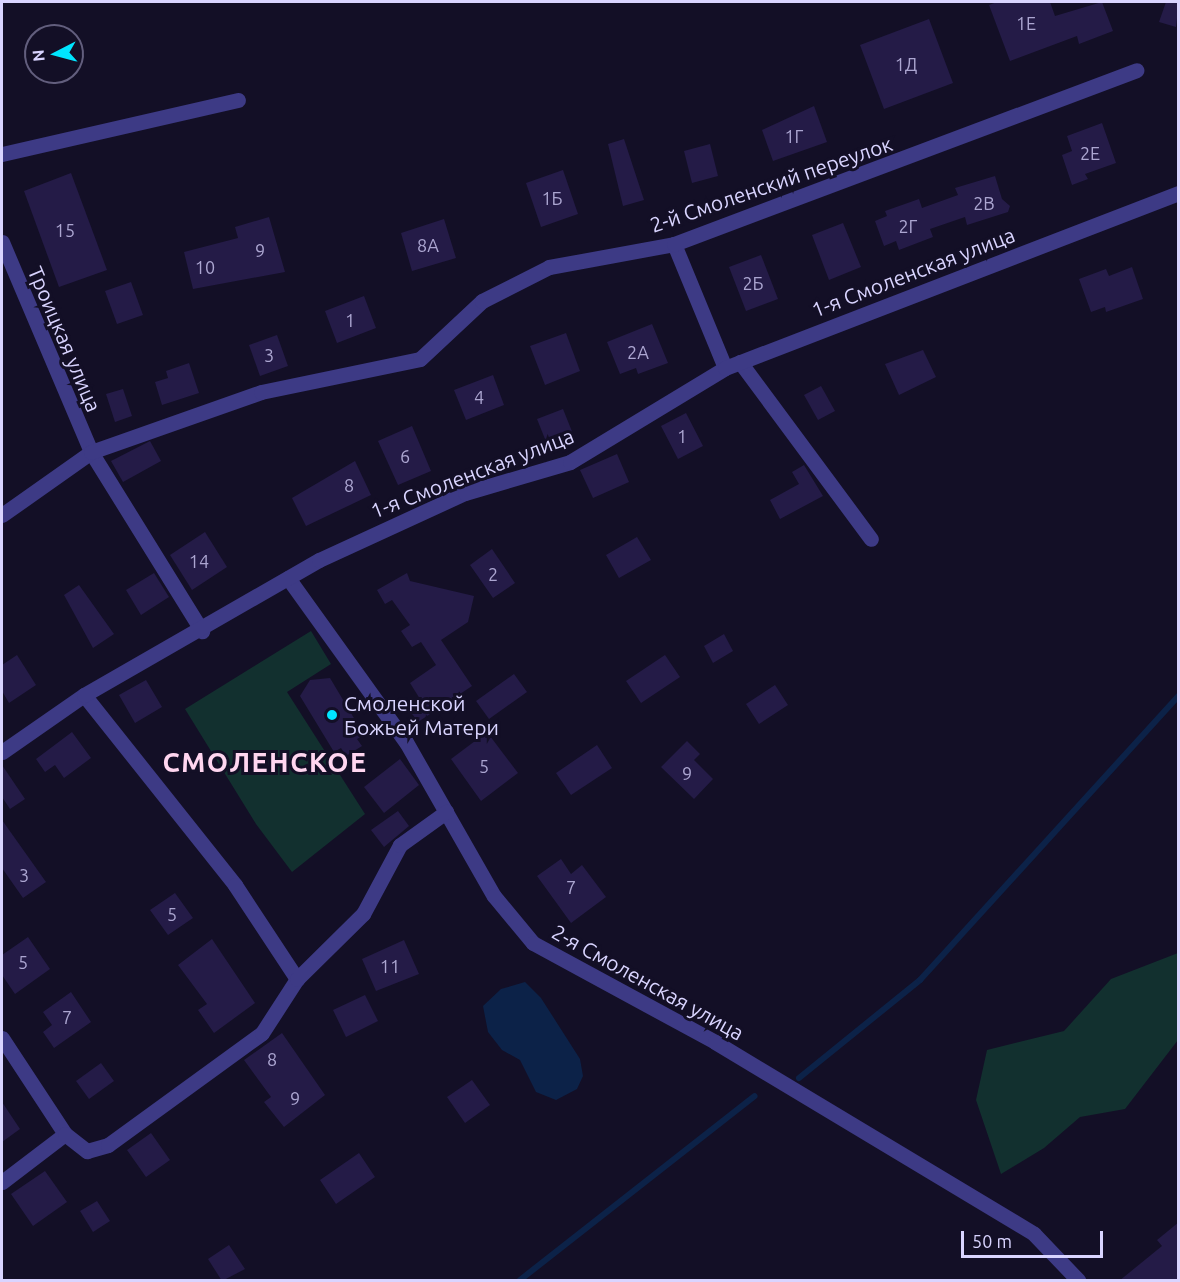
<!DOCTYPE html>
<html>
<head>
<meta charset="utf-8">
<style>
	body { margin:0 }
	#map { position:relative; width:1180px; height:1282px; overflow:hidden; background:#130f26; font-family:Ubuntu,sans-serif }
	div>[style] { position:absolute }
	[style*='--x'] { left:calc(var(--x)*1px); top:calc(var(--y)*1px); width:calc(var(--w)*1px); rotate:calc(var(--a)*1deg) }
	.green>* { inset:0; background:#12302f }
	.water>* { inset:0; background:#0c2248 }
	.stream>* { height:6px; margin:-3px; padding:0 3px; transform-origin:3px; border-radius:3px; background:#0c2248 }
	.building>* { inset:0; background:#241b47 }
	.minor>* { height:15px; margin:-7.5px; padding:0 7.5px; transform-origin:7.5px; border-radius:7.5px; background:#3d3a85 }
	.dots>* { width:16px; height:16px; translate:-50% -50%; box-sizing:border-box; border:3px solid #130f26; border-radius:50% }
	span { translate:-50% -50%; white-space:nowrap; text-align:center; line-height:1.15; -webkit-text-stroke:6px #130f26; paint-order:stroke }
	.number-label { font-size:18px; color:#aca6d1 }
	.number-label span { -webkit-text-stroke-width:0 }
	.street-label { font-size:21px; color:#d9d4ff }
	.poi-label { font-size:21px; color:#d9d4ff }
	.left { translate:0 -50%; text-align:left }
	.district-label { font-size:27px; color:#ffd6f0; font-weight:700; letter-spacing:1.5px }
	.frame { position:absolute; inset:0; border:3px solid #d9d4ff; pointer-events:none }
	.north { position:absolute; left:24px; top:24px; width:60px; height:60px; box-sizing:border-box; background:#130f26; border:2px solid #625e7d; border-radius:50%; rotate:264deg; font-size:16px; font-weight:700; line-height:24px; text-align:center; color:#d9d4ff }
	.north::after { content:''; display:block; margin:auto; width:21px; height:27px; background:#00e5ff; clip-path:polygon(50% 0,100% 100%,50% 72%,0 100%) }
	.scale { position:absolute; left:961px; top:1231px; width:142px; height:27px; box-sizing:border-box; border:3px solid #d9d4ff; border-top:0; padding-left:8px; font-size:18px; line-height:21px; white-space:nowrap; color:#d9d4ff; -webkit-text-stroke:4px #130f26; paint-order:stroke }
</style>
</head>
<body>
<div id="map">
	<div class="green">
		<i style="clip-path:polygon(311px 631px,331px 664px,287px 692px,365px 814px,292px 872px,256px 824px,185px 709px)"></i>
		<i style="clip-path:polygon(1178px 953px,1178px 1040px,1125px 1109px,1080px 1117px,1044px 1148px,1001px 1174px,976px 1100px,987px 1050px,1064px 1031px,1111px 979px)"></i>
	</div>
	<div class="water">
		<i style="clip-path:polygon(525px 982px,541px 998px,580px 1059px,583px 1076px,577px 1089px,556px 1100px,536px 1092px,520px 1060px,502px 1050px,488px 1032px,483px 1006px,501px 989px)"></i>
	</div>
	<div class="stream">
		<i style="--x:799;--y:1078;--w:156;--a:-39"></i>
		<i style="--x:920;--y:980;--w:384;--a:-47.7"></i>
		<i style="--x:520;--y:1280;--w:298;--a:-38.1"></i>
	</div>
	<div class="building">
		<i style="clip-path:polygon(997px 2px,1050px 2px,1055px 16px,1102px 2px,1113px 31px,1079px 44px,1077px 36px,1010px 61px,989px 5px)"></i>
		<i style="clip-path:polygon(1166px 2px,1179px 2px,1176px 27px,1159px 22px)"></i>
		<i style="clip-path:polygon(929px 19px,953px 83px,884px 109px,860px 45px)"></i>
		<i style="clip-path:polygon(814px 106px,827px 142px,773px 161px,762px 130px)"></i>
		<i style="clip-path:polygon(1102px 123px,1116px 163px,1085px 174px,1088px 179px,1072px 185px,1062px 155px,1072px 151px,1067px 136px)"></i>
		<i style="clip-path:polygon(624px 139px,644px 200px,623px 206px,608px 144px)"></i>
		<i style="clip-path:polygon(710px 144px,718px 176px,692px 183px,684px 151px)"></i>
		<i style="clip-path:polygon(563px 170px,578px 214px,541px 227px,526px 183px)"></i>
		<i style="clip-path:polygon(71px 173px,107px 270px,59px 287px,24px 191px)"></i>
		<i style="clip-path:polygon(995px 176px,1002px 199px,1010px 206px,1008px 212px,967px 225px,965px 217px,930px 229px,933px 237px,899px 250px,896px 241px,884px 246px,875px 221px,887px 216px,885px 211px,919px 199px,922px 208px,958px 195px,955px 188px)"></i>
		<i style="clip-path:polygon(269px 217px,285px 272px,193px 289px,184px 252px,238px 238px,235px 227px)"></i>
		<i style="clip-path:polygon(444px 219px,456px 258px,412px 271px,401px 233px)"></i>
		<i style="clip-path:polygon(843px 223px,861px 267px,829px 280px,812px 235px)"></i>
		<i style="clip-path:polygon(761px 255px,778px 299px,746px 311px,729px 267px)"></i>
		<i style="clip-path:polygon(1132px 267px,1143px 299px,1106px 312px,1105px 307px,1091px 312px,1079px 279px,1106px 269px,1109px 276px)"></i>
		<i style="clip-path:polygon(131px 282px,143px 315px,117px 324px,105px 291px)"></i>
		<i style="clip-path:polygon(364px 296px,376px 328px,337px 343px,325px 311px)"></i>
		<i style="clip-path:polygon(652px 324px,668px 363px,638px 374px,636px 368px,620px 374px,607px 342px)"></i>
		<i style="clip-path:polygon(566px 333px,580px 371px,545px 385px,530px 346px)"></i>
		<i style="clip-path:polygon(277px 335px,288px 366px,260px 376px,249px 345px)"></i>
		<i style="clip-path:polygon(923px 350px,936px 377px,899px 395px,885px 364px)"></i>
		<i style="clip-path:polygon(189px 363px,199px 393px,162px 405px,155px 382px,168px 378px,166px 371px)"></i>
		<i style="clip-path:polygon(493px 375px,504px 405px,466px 420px,454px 390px)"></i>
		<i style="clip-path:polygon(821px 386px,835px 411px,818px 420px,804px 395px)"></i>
		<i style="clip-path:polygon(123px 389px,132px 416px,115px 422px,106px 394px)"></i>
		<i style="clip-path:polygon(563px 409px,575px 439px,549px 449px,537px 419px)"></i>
		<i style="clip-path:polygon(686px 413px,703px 446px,678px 459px,661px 426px)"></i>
		<i style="clip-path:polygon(412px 426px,431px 471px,398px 485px,378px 441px)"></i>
		<i style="clip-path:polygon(150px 441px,161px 461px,123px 482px,111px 461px)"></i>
		<i style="clip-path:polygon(617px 454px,629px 482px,593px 498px,580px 470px)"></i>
		<i style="clip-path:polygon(355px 461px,371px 495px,306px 526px,292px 498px)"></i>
		<i style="clip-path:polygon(804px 465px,823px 496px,780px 519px,770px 500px,799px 484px,792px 472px)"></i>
		<i style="clip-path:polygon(205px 532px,227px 567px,192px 590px,170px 555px)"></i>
		<i style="clip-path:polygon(637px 537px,651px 560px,619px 578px,606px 555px)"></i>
		<i style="clip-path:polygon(492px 549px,515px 583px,493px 598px,470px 565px)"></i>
		<i style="clip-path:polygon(154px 573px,169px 597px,141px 615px,126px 590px)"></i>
		<i style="clip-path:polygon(407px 573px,410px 581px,474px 596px,468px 622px,441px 640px,472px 686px,418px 722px,407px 707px,420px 699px,410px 683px,436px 665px,421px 642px,412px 647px,401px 631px,410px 625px,392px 600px,385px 604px,377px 590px)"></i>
		<i style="clip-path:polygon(79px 585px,114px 634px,93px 648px,64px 595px)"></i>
		<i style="clip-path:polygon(724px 634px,733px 651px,713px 663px,704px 646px)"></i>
		<i style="clip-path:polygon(17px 655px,36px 685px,9px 703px,2px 691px,2px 665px)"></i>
		<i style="clip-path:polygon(665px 655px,680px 677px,641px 703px,626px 681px)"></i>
		<i style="clip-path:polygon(514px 674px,527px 692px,489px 719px,476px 701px)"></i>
		<i style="clip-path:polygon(330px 678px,364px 735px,357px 739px,362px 746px,346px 756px,341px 748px,334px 752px,300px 696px,310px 680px)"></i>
		<i style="clip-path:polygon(146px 680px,162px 707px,135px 723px,119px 695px)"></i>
		<i style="clip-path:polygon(775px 685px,788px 705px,759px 724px,746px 704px)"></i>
		<i style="clip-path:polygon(72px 732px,91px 758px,64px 778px,55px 765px,45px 772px,36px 759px)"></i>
		<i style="clip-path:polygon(487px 732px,518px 773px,481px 801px,451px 759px)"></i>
		<i style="clip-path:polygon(687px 741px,700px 754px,694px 760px,713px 779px,694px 799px,661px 767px)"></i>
		<i style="clip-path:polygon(597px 745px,612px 768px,571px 795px,556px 773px)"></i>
		<i style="clip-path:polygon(400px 759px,419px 785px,384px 813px,364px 787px)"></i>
		<i style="clip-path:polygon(2px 765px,25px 799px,10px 809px,2px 797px)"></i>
		<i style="clip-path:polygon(398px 811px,409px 826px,384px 847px,371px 830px)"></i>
		<i style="clip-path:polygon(2px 820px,46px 882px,23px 898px,2px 868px)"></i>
		<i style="clip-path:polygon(561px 859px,571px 874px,582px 865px,606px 897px,571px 923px,537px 876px)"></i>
		<i style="clip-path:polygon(175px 893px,193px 918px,168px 935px,150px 910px)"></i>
		<i style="clip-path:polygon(28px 937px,50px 969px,15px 994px,2px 975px,2px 955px)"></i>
		<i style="clip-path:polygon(212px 939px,255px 1003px,214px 1033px,198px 1010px,207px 1004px,178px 965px)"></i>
		<i style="clip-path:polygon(404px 940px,419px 974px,376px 991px,362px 959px)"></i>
		<i style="clip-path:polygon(71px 992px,91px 1022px,54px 1048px,43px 1032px,52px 1025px,43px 1012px)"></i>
		<i style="clip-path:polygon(365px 995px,378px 1021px,346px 1037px,333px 1010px)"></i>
		<i style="clip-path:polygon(282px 1033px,325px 1095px,284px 1127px,264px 1102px,271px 1097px,244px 1060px)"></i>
		<i style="clip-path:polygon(101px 1063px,114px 1081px,89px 1099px,76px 1081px)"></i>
		<i style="clip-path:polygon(472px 1080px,490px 1105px,465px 1123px,447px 1097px)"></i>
		<i style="clip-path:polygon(2px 1102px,20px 1129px,2px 1142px)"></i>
		<i style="clip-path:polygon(151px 1133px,170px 1160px,146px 1177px,127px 1150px)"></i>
		<i style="clip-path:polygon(359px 1153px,375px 1177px,336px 1204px,320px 1180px)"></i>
		<i style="clip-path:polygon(45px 1171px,67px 1202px,33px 1226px,11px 1194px)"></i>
		<i style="clip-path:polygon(97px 1201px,110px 1221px,93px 1232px,80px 1211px)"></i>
		<i style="clip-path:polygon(1179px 1222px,1179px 1281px,1119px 1281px,1162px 1246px,1157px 1240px)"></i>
		<i style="clip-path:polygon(229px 1245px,245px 1269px,222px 1281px,208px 1259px)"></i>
	</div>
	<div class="minor">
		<i style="--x:2;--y:154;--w:242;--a:-12.9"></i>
		<i style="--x:2;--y:242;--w:228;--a:67"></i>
		<i style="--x:91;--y:452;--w:211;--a:58.2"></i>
		<i style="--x:674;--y:244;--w:134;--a:67.6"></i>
		<i style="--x:740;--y:362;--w:220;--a:53.5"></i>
		<i style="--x:2;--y:515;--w:109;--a:-35.3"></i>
		<i style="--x:91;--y:452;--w:180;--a:-19.4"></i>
		<i style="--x:261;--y:392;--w:162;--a:-11.7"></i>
		<i style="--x:420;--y:359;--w:85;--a:-43.1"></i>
		<i style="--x:482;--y:301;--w:75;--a:-26.9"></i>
		<i style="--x:549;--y:267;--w:127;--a:-10.4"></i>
		<i style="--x:674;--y:244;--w:494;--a:-20.6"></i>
		<i style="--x:288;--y:578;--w:202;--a:54.3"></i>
		<i style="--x:406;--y:742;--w:177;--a:60.3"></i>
		<i style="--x:494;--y:896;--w:61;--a:50.3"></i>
		<i style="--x:533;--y:943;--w:207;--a:28.5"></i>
		<i style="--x:715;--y:1042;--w:372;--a:31"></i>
		<i style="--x:1034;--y:1234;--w:64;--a:46.3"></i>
		<i style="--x:84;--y:695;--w:243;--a:51.5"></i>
		<i style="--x:235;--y:885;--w:113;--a:56.6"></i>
		<i style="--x:2;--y:752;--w:100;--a:-34.8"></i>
		<i style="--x:84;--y:695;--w:271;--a:-29.9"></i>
		<i style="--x:319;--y:560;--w:161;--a:-24.7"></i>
		<i style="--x:465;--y:493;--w:109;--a:-16.4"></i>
		<i style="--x:570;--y:462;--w:181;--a:-31.2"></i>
		<i style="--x:725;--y:368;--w:486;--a:-21.1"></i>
		<i style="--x:2;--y:1038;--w:115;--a:56.7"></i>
		<i style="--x:2;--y:1182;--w:79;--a:-37.3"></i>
		<i style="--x:65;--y:1134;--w:28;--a:38"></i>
		<i style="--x:87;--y:1151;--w:22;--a:-16"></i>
		<i style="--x:108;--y:1145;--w:190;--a:-36"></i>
		<i style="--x:262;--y:1033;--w:64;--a:-57.1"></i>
		<i style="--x:297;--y:979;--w:93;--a:-44.6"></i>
		<i style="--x:363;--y:914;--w:78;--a:-61.8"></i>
		<i style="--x:400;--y:845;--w:57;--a:-35.7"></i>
	</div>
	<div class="dots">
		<i style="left:332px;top:715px;background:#00e5ff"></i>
	</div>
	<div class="number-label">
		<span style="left:1026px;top:23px">1Е</span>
		<span style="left:906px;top:64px">1Д</span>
		<span style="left:794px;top:136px">1Г</span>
		<span style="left:1090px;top:153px">2Е</span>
		<span style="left:552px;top:198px">1Б</span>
		<span style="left:984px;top:203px">2В</span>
		<span style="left:908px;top:226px">2Г</span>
		<span style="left:65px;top:230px">15</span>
		<span style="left:428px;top:245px">8А</span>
		<span style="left:260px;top:250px">9</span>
		<span style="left:205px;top:267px">10</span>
		<span style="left:753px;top:283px">2Б</span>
		<span style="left:350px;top:320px">1</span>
		<span style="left:638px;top:352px">2А</span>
		<span style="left:269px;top:355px">3</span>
		<span style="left:479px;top:397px">4</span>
		<span style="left:682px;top:436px">1</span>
		<span style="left:405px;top:456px">6</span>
		<span style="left:349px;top:485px">8</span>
		<span style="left:199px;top:561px">14</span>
		<span style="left:493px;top:574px">2</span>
		<span style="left:484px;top:766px">5</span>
		<span style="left:687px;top:773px">9</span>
		<span style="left:24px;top:875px">3</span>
		<span style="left:571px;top:887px">7</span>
		<span style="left:172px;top:914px">5</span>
		<span style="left:23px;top:962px">5</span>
		<span style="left:390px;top:966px">11</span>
		<span style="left:67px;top:1017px">7</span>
		<span style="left:272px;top:1059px">8</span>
		<span style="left:295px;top:1098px">9</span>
	</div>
	<div class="street-label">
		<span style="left:771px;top:184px;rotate:-19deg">2-й Смоленский переулок</span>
		<span style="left:913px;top:272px;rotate:-21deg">1-я Смоленская улица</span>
		<span style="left:65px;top:339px;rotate:67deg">Троицкая улица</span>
		<span style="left:472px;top:473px;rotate:-21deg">1-я Смоленская улица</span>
		<span style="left:648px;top:982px;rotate:29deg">2-я Смоленская улица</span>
	</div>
	<div class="poi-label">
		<span class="left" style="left:344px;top:715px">Смоленской<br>Божьей Матери</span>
	</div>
	<div class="district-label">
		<span style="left:265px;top:763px">СМОЛЕНСКОЕ</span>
	</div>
	<div class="frame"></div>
	<div class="north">N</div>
	<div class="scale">50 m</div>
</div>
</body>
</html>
